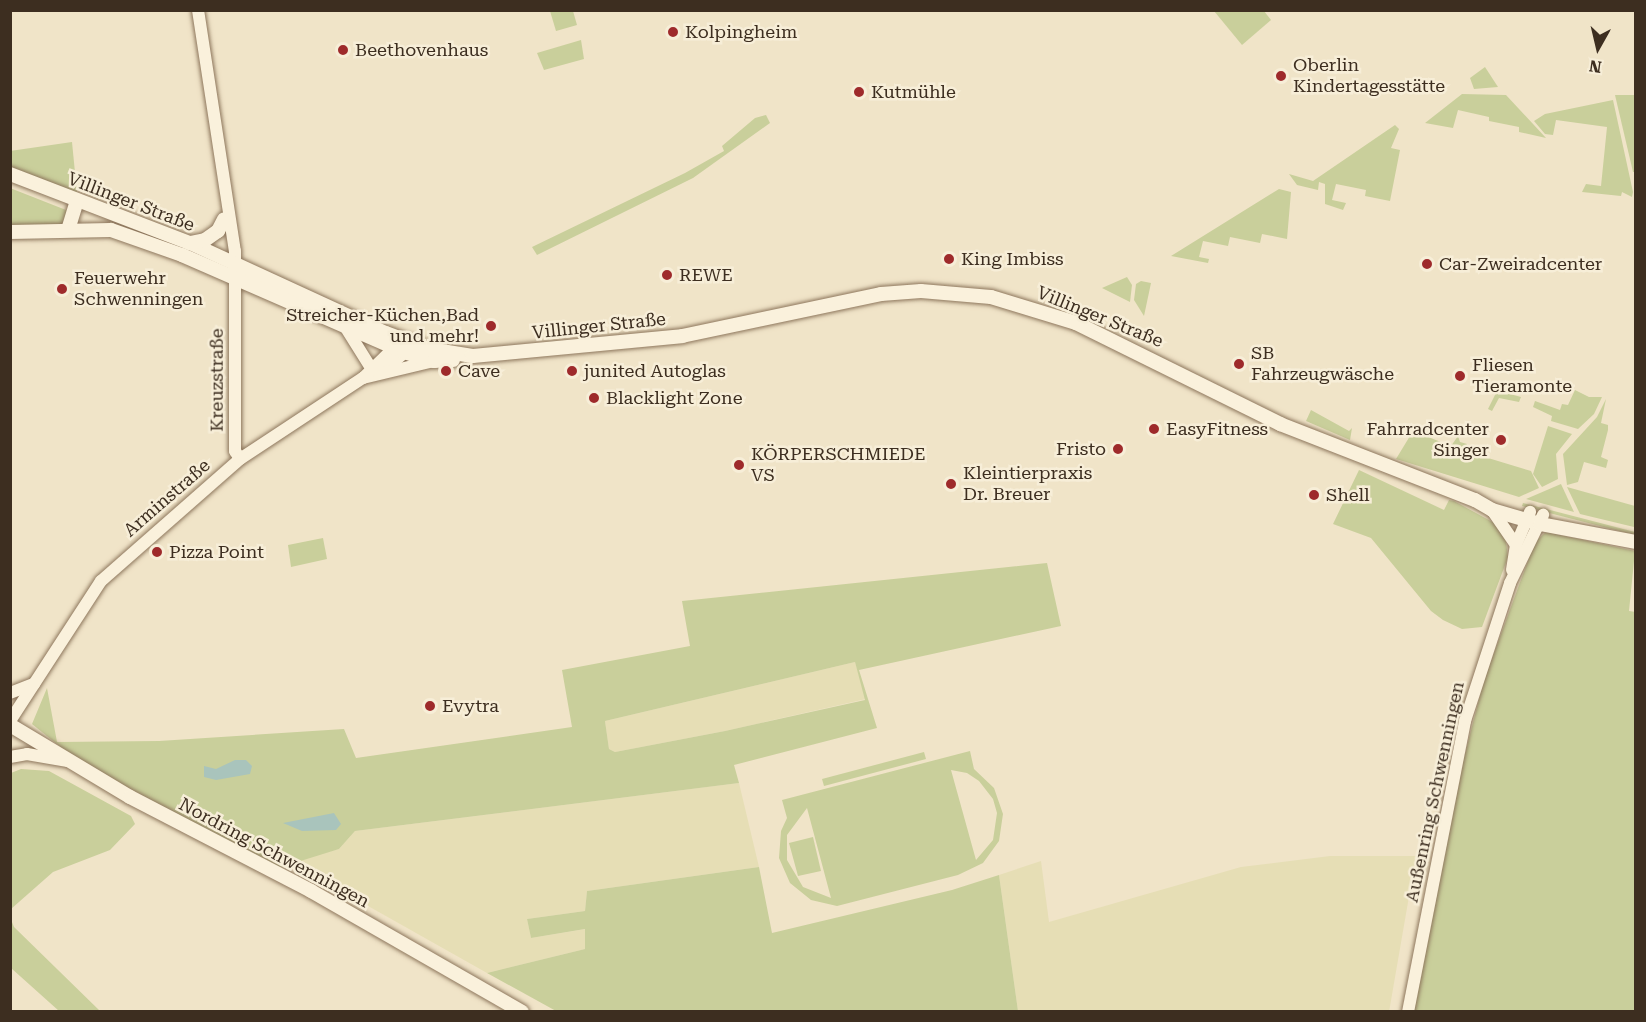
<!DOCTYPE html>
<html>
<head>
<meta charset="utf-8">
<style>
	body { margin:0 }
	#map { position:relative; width:1646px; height:1022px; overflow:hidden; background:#f0e4c8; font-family:"Roboto Serif",serif }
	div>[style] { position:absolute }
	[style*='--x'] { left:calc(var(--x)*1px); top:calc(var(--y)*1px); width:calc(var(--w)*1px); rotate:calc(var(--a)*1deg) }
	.farmland>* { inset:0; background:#e6deb5 }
	.green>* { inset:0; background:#c9cf9b }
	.water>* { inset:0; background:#a9c4bc }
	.roads { filter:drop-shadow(0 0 2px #8d765c) drop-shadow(0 0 2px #8d765c) }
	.tertiary>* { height:12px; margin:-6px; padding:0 6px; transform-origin:6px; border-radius:6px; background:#faf1dc }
	.secondary>* { height:14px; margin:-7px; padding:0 7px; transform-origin:7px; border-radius:7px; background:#faf1dc }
	.dots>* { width:16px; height:16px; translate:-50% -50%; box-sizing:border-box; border:3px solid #f7eed8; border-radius:50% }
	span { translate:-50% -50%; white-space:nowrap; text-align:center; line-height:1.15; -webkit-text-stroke:5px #f7eed8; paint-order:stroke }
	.poi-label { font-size:18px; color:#3d2e20 }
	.left { translate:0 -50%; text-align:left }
	.right { translate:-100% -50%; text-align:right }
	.street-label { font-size:18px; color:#3d2e20 }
	.frame { position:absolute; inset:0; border:12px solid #3d2e20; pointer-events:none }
	.north { position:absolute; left:1568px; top:18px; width:60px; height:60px; -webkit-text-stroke:4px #f7eed8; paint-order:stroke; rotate:188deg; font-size:16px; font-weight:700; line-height:24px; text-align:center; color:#3d2e20 }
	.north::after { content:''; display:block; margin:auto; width:21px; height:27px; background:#3d2e20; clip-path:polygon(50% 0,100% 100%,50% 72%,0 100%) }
</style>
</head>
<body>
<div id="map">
	<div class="farmland">
		<i style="clip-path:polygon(855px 662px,866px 699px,725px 731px,615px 752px,609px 749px,605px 721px)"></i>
		<i style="clip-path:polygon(739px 783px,759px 867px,587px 891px,585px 911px,527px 919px,531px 938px,586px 929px,585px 949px,487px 973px,345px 893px,299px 859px,339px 849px,355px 831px)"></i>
		<i style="clip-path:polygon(1330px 856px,1416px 856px,1389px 1012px,1018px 1011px,999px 875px,1041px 861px,1049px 922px,1241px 867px)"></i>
	</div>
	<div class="green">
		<i style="clip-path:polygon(550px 11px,573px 11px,577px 25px,556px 31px)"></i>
		<i style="clip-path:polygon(1214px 11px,1264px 11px,1271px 20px,1242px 45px)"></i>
		<i style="clip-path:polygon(581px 40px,584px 59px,544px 70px,537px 53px)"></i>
		<i style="clip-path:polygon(1485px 67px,1498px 87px,1474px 89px,1470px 78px)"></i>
		<i style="clip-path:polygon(1462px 94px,1506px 95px,1546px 138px,1519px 132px,1519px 127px,1489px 121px,1489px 117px,1458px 110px,1453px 128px,1425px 123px)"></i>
		<i style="clip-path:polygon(1615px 95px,1635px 95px,1635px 172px,1633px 172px)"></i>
		<i style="clip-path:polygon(1613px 100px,1633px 192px,1632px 197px,1622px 192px,1621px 196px,1582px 192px,1586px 184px,1601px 186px,1607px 127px,1556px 120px,1553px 135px,1545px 134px,1534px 121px,1545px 114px)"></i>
		<i style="clip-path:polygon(766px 115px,770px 123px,693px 178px,537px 255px,532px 247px,685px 173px,724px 151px,722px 146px,755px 118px)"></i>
		<i style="clip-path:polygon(1395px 125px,1399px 129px,1391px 148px,1400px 150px,1390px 201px,1365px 196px,1366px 190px,1336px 184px,1332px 200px,1346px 203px,1343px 210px,1325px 204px,1325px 184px,1319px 182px,1318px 190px,1297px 185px,1289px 174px,1313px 181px)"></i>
		<i style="clip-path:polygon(72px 142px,77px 193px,11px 168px,10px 151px)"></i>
		<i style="clip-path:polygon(10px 188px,66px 210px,66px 224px,11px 226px)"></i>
		<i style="clip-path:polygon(1279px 189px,1291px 192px,1287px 239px,1262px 234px,1260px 243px,1230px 237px,1228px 246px,1203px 241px,1199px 257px,1209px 259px,1208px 263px,1171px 256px)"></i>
		<i style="clip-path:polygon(1127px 277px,1132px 285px,1130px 302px,1102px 288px)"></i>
		<i style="clip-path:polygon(1141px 281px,1151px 283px,1144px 316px,1134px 300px,1136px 284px)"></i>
		<i style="clip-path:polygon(1501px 384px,1499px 391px,1521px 397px,1519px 402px,1499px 398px,1492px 411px,1488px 409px,1496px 393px,1489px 390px)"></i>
		<i style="clip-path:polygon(1575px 390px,1589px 397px,1602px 397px,1594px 414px,1578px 429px,1551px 421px,1552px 416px,1533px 407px,1535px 401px,1560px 410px,1562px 404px,1568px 405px)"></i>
		<i style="clip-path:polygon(1606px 399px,1601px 423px,1608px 425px,1608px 430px,1601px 457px,1608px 460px,1606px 468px,1584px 462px,1578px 482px,1567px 485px,1563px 454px,1597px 417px)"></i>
		<i style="clip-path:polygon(1311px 410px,1349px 431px,1352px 428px,1350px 440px,1306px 421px)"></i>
		<i style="clip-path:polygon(1548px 426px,1572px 434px,1556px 454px,1558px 479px,1542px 487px,1533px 474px)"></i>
		<i style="clip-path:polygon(1413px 431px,1451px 446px,1458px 436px,1460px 442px,1467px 444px,1465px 451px,1531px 471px,1539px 488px,1519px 497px,1396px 459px)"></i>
		<i style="clip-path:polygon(1359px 470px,1444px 510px,1449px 500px,1454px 501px,1498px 525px,1505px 535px,1508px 557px,1482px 627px,1462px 629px,1443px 620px,1431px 611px,1371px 538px,1333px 524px)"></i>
		<i style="clip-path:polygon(1561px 484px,1574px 512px,1526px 499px)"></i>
		<i style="clip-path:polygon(1567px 487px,1635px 506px,1634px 527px,1580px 514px)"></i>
		<i style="clip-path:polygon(1523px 503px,1635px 532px,1635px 535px,1522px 506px)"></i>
		<i style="clip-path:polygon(1546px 532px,1635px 551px,1629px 611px,1636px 612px,1635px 1011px,1413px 1012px,1450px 812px,1484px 680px,1535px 542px)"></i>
		<i style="clip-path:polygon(323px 538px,327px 559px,291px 567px,288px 545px)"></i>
		<i style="clip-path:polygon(evenodd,1047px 563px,1061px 626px,859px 670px,877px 728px,734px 765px,739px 783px,355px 831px,339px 849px,278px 868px,78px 761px,32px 724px,47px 688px,57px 742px,159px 741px,344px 729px,356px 758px,572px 727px,562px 670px,690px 646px,682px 601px,1047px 563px,855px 662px,865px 700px,725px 731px,615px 752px,609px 749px,605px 721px,855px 662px)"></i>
		<i style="clip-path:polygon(evenodd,970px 751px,974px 769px,994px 788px,1003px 814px,999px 841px,983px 863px,958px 875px,837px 906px,811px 900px,790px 883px,779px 858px,781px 831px,787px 818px,782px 800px,970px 751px,951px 770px,967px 773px,979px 781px,993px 799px,997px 813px,993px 840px,976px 860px,951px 770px,970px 751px,807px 808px,831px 898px,803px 887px,787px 860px,787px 835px,807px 808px)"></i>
		<i style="clip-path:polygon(924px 752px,926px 759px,824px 786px,822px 779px)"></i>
		<i style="clip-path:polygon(21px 769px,49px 771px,131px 816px,135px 824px,110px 850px,53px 872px,11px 909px,11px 773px)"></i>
		<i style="clip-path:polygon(813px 837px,821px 871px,798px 876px,789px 843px)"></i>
		<i style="clip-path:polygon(759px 867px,772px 933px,952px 890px,999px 875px,1018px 1011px,556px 1011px,487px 973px,585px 949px,585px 929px,531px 938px,527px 919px,585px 911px,587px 891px)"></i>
		<i style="clip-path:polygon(10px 917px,14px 927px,100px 1011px,59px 1011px,11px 968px)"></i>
	</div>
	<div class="water">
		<i style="clip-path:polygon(235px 760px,246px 760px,252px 766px,250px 774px,216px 780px,204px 777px,204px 766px,216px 769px)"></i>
		<i style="clip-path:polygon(334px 813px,341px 824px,336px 830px,302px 831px,283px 823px)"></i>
	</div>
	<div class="roads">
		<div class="tertiary">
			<i style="--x:198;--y:10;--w:244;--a:81.3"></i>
			<i style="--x:235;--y:251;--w:200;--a:90"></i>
			<i style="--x:235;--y:451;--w:9;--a:58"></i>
			<i style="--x:346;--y:328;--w:47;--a:58"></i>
			<i style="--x:381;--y:373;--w:40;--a:-41"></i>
			<i style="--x:363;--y:378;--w:73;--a:-13.5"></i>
			<i style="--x:1492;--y:510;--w:42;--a:55.6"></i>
			<i style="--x:1512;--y:570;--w:25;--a:-81"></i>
			<i style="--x:1516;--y:545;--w:36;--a:-67"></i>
			<i style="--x:10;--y:693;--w:26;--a:-21"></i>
			<i style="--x:10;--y:721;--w:167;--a:-57"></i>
			<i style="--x:101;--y:581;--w:185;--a:-41.3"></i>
			<i style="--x:240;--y:459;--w:147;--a:-33.4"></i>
			<i style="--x:363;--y:378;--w:52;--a:-44.2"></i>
			<i style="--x:10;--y:757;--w:17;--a:-10"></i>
			<i style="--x:27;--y:754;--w:40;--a:10"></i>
			<i style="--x:1408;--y:1012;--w:297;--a:-78.9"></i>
			<i style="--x:1465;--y:721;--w:145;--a:-71.9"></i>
			<i style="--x:1510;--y:583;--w:76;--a:-64.1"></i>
		</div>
		<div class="secondary">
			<i style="--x:10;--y:174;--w:193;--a:21"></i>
			<i style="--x:190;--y:243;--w:216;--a:24.7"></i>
			<i style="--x:386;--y:333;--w:46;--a:20.4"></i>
			<i style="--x:429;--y:349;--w:44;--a:9.2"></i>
			<i style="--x:472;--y:356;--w:211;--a:-5.4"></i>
			<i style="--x:682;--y:336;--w:203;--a:-11.9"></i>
			<i style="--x:881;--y:294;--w:40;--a:-4.3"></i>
			<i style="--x:921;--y:291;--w:70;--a:4.9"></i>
			<i style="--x:991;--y:297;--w:89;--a:17"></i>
			<i style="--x:1076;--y:323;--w:228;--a:26.3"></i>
			<i style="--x:1280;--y:424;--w:209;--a:21.3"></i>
			<i style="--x:1475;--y:500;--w:20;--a:30"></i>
			<i style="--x:1492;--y:510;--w:50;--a:16.3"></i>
			<i style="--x:1540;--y:524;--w:98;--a:10.6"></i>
			<i style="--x:68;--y:230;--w:31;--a:-73"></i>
			<i style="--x:10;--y:232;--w:101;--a:-1.1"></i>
			<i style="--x:111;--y:230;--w:75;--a:19.4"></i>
			<i style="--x:182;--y:255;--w:242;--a:23.6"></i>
			<i style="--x:404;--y:352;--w:31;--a:17"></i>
			<i style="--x:434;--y:361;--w:19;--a:-3"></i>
			<i style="--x:190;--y:243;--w:15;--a:-11"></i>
			<i style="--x:205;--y:240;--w:16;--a:-35"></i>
			<i style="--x:218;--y:231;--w:13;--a:-63"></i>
			<i style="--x:10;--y:725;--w:140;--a:31"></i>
			<i style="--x:130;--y:797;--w:204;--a:27.4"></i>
			<i style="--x:311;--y:891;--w:243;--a:29.8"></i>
		</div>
	</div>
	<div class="dots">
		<i style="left:673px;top:32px;background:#9e2a2b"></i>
		<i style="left:343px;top:50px;background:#9e2a2b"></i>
		<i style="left:1281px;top:76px;background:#9e2a2b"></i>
		<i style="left:859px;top:92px;background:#9e2a2b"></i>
		<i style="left:949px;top:259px;background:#9e2a2b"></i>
		<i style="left:1427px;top:264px;background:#9e2a2b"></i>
		<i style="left:667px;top:275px;background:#9e2a2b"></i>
		<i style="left:62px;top:289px;background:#9e2a2b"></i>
		<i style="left:491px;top:326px;background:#9e2a2b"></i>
		<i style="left:1239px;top:364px;background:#9e2a2b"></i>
		<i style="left:446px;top:371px;background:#9e2a2b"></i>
		<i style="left:572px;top:371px;background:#9e2a2b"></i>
		<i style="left:1460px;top:376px;background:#9e2a2b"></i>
		<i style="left:594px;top:398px;background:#9e2a2b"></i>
		<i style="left:1154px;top:429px;background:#9e2a2b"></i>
		<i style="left:1501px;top:440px;background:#9e2a2b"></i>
		<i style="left:1118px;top:449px;background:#9e2a2b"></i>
		<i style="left:739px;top:465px;background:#9e2a2b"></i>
		<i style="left:951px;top:484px;background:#9e2a2b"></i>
		<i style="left:1314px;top:495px;background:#9e2a2b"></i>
		<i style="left:157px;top:552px;background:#9e2a2b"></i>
		<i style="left:430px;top:706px;background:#9e2a2b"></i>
	</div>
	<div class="poi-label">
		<span class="left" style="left:685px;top:32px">Kolpingheim</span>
		<span class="left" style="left:355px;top:50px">Beethovenhaus</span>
		<span class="left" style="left:1293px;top:76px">Oberlin<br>Kindertagesstätte</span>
		<span class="left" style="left:871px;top:92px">Kutmühle</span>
		<span class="left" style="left:961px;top:259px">King Imbiss</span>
		<span class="left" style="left:1439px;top:264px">Car-Zweiradcenter</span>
		<span class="left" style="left:679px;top:275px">REWE</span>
		<span class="left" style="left:74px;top:289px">Feuerwehr<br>Schwenningen</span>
		<span class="right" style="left:479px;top:326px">Streicher-Küchen,Bad<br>und mehr!</span>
		<span class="left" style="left:1251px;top:364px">SB<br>Fahrzeugwäsche</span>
		<span class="left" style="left:1472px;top:376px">Fliesen<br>Tieramonte</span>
		<span class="left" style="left:458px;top:371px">Cave</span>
		<span class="left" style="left:584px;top:371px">junited Autoglas</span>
		<span class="left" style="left:606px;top:398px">Blacklight Zone</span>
		<span class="left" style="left:1166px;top:429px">EasyFitness</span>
		<span class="right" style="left:1489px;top:440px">Fahrradcenter<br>Singer</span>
		<span class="right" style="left:1106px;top:449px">Fristo</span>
		<span class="left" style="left:751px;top:465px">KÖRPERSCHMIEDE<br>VS</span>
		<span class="left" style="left:963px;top:484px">Kleintierpraxis<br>Dr. Breuer</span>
		<span class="left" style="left:1326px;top:495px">Shell</span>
		<span class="left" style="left:169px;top:552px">Pizza Point</span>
		<span class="left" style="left:442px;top:706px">Evytra</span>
	</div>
	<div class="street-label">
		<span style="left:131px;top:202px;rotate:21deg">Villinger Straße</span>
		<span style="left:1100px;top:317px;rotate:22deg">Villinger Straße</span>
		<span style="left:599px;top:326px;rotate:-6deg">Villinger Straße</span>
		<span style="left:217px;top:380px;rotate:-90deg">Kreuzstraße</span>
		<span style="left:167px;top:498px;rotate:-41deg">Arminstraße</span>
		<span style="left:1435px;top:792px;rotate:-78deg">Außenring Schwenningen</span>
		<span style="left:274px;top:853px;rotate:28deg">Nordring Schwenningen</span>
	</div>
	<div class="frame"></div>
	<div class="north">N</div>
</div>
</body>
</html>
